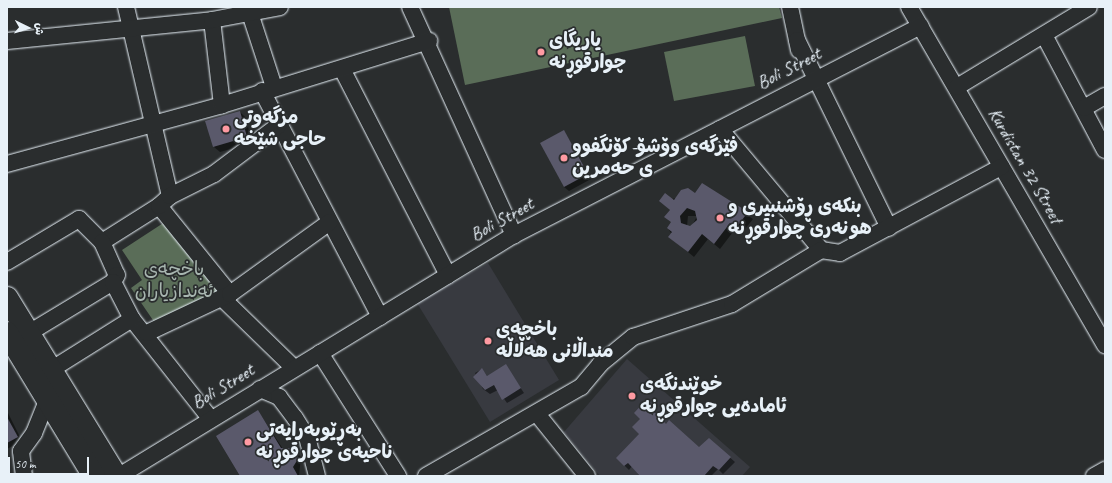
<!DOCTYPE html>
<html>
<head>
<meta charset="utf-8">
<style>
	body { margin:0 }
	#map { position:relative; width:1112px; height:483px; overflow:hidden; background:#2a2d2e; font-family:Caveat,"Playpen Sans Arabic",sans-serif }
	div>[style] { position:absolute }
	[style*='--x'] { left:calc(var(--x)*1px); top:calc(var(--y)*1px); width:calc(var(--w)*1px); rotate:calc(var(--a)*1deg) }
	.built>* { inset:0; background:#383a40 }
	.green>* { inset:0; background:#5a6d58 }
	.shadow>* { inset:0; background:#0007 }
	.building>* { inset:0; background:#5a596b }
	.roads { filter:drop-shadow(0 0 1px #e8f1f8) drop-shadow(0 0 1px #e8f1f8) }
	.minor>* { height:16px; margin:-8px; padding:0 8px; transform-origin:8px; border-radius:8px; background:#2a2d2e }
	.highway>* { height:22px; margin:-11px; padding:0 11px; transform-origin:11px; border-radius:11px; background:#2a2d2e }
	.dots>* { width:11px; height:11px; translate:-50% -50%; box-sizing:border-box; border:2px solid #2a2d2e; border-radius:50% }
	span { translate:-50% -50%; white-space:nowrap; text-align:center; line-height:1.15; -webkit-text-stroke:3.5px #2a2d2e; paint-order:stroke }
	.poi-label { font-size:19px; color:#e8f1f8; font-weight:700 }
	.left { translate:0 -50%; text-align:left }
	.street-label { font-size:19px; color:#e8f1f8 }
	.park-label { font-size:19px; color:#a8b6b0 }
	.frame { position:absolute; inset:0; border:8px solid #e8f1f8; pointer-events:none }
	.north { position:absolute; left:8px; top:8px; width:40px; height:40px; -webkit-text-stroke:3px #2a2d2e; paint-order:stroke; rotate:95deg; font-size:11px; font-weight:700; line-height:16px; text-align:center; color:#e8f1f8 }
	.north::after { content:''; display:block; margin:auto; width:14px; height:18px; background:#e8f1f8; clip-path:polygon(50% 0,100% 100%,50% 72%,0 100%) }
	.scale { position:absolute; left:8px; top:457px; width:81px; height:18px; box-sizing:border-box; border:2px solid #e8f1f8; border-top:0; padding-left:5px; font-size:12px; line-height:14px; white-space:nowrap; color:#e8f1f8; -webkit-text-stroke:3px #2a2d2e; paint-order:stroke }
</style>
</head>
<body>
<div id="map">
	<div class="built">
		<i style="clip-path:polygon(488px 263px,559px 380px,490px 422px,417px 303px)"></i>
		<i style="clip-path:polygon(627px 359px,750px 467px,742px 476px,600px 476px,564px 432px)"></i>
	</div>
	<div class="green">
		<i style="clip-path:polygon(449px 7px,779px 7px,782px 18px,465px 85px)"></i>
		<i style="clip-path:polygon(745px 36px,755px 86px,674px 101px,664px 52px)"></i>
		<i style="clip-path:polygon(171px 218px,219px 290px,159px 329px,131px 288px,142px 280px,122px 250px)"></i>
	</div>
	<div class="shadow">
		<i style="clip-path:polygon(240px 112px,246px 118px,252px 143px,220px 152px,214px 147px)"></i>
		<i style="clip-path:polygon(564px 131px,591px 179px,569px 191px,564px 187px)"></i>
		<i style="clip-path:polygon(evenodd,703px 185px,753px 219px,742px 233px,736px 228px,720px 249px,708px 239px,694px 257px,676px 242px,668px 228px,672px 223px,670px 210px,660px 201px,695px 195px,703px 185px,688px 216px,697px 216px,691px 228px,687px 226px,688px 216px)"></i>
		<i style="clip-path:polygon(506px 366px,524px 393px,507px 403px,498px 390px,490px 394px,483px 389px,475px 373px,482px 369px,488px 377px)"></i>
		<i style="clip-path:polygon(647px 401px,666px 425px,699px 449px,709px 439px,735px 462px,723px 474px,718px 469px,711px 476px,640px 476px,632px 466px,629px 470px,617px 458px,640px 434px)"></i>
		<i style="clip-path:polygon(7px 411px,22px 441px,7px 449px)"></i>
		<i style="clip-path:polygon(258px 411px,283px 449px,295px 451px,301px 457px,299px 476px,241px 476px)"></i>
	</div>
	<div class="building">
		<i style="clip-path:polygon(240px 111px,247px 137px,213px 147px,205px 121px)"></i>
		<i style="clip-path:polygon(564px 130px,588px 174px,564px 187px,540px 143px)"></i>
		<i style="clip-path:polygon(evenodd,702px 183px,748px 212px,736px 228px,730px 223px,714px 244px,702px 234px,688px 252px,668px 237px,672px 232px,667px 228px,671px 222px,664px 217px,670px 210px,659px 201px,665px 193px,674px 200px,681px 190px,688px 188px,695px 193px,702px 183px,687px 208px,695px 211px,697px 220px,690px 226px,681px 223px,680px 216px,687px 208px)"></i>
		<i style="clip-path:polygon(506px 364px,521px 388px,502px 400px,494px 385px,485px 390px,473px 377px,482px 368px,487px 376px)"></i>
		<i style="clip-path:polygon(647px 399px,656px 407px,653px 410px,666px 424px,669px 420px,699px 447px,709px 438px,731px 457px,719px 470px,713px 466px,704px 476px,640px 476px,628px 463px,624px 466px,616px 458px,639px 434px,632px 427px,640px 419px,634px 413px)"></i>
		<i style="clip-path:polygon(258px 410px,281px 448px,291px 448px,297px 452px,298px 459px,293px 467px,298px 476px,240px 476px,216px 436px)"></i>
		<i style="clip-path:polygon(7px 417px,18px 437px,7px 443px)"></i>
	</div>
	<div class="roads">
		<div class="minor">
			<i style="--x:126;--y:7;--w:194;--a:76.9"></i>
			<i style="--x:248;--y:7;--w:84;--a:72"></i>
			<i style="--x:410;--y:7;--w:251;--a:65.5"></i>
			<i style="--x:790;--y:7;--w:44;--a:78.2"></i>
			<i style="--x:909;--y:7;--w:391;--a:59.9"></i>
			<i style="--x:212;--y:20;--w:86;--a:83.3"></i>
			<i style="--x:1044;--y:35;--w:130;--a:62.1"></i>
			<i style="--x:797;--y:40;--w:209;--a:63.9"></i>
			<i style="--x:7;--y:41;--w:206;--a:-5.8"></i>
			<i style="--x:212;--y:20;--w:69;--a:-10.8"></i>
			<i style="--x:342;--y:69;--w:232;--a:62.8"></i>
			<i style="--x:957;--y:87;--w:154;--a:-31.2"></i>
			<i style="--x:262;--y:91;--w:255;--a:62.4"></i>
			<i style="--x:1084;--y:108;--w:24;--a:-30"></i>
			<i style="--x:720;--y:129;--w:158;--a:50.1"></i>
			<i style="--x:821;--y:250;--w:19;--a:9"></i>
			<i style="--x:840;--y:253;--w:183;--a:-28.1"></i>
			<i style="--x:7;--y:164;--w:223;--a:-15.3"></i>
			<i style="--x:222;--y:105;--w:217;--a:-17.2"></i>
			<i style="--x:102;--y:242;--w:67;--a:-32.3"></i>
			<i style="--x:7;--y:262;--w:84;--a:-30.8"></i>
			<i style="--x:79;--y:219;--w:33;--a:45"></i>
			<i style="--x:102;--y:242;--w:36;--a:66"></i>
			<i style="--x:117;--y:275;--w:8;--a:120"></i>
			<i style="--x:113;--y:282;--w:100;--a:148.8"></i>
			<i style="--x:113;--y:282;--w:42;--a:62.8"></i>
			<i style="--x:132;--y:319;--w:126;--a:51.8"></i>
			<i style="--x:230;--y:294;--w:113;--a:-128.9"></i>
			<i style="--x:159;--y:206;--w:15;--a:-42"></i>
			<i style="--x:170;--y:196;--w:49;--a:-26.6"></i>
			<i style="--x:214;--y:174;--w:81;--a:-37"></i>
			<i style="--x:222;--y:298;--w:100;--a:44.2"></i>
			<i style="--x:147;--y:333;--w:92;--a:-25.2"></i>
			<i style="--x:230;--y:294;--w:123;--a:-35.8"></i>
			<i style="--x:320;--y:353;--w:146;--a:57.6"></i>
			<i style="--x:49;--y:371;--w:98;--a:-32.1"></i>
			<i style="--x:260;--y:389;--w:21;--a:23"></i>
			<i style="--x:279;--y:397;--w:26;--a:53"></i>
			<i style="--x:295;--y:418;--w:22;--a:58"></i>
			<i style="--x:307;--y:437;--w:40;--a:75.6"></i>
			<i style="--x:538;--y:415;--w:78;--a:51.2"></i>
			<i style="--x:24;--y:476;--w:25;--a:-97"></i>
			<i style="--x:21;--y:451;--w:22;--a:-54"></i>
			<i style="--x:34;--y:433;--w:35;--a:-68"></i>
			<i style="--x:119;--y:476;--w:463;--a:-31.4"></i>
			<i style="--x:514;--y:235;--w:457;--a:-27.2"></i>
			<i style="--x:426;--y:476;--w:179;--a:-29.9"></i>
			<i style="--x:581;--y:387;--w:30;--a:-50"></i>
			<i style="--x:600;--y:364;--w:43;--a:-39.3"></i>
			<i style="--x:633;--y:337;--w:104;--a:-18.4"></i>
			<i style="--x:732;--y:304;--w:104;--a:-31.2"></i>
			<i style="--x:1094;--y:476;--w:13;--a:-29"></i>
		</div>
		<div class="highway">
			<i style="--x:7;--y:298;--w:209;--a:58.5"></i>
			<i style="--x:7;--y:333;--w:167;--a:58.7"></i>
		</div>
	</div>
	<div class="dots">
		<i style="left:541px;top:52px;background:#ff9aa2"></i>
		<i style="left:226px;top:129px;background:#ff9aa2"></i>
		<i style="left:564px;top:158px;background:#ff9aa2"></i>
		<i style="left:720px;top:218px;background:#ff9aa2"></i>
		<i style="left:488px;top:341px;background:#ff9aa2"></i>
		<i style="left:632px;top:396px;background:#ff9aa2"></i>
		<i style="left:248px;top:442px;background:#ff9aa2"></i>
	</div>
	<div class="poi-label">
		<span class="left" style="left:549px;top:52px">یاریگای<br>چوارقوڕنە</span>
		<span class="left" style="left:234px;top:129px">مزگەوتی<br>حاجی شێخە</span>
		<span class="left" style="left:572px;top:158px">فێرگەی وۆشۆ-کۆنگفوو<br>ی حەمرین</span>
		<span class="left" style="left:728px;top:218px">بنکەی ڕۆشنبیری و<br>هونەری چوارقوڕنە</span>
		<span class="left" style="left:496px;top:341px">باخچەی<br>منداڵانی هەڵاڵە</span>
		<span class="left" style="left:640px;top:396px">خوێندنگەی<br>ئامادەیی چوارقوڕنە</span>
		<span class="left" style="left:256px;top:442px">بەڕێوبەرایەتی<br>ناحیەی چوارقوڕنە</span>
	</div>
	<div class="street-label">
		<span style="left:789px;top:69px;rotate:-27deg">Boli Street</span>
		<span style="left:1025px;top:166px;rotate:60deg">Kurdistan 32 Street</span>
		<span style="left:502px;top:220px;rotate:-29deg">Boli Street</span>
		<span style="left:223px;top:387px;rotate:-31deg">Boli Street</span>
	</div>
	<div class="park-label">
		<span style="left:174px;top:281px">باخچەی<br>ئەندازیاران</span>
	</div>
	<div class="frame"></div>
	<div class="north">ش</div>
	<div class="scale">50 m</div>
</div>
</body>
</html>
